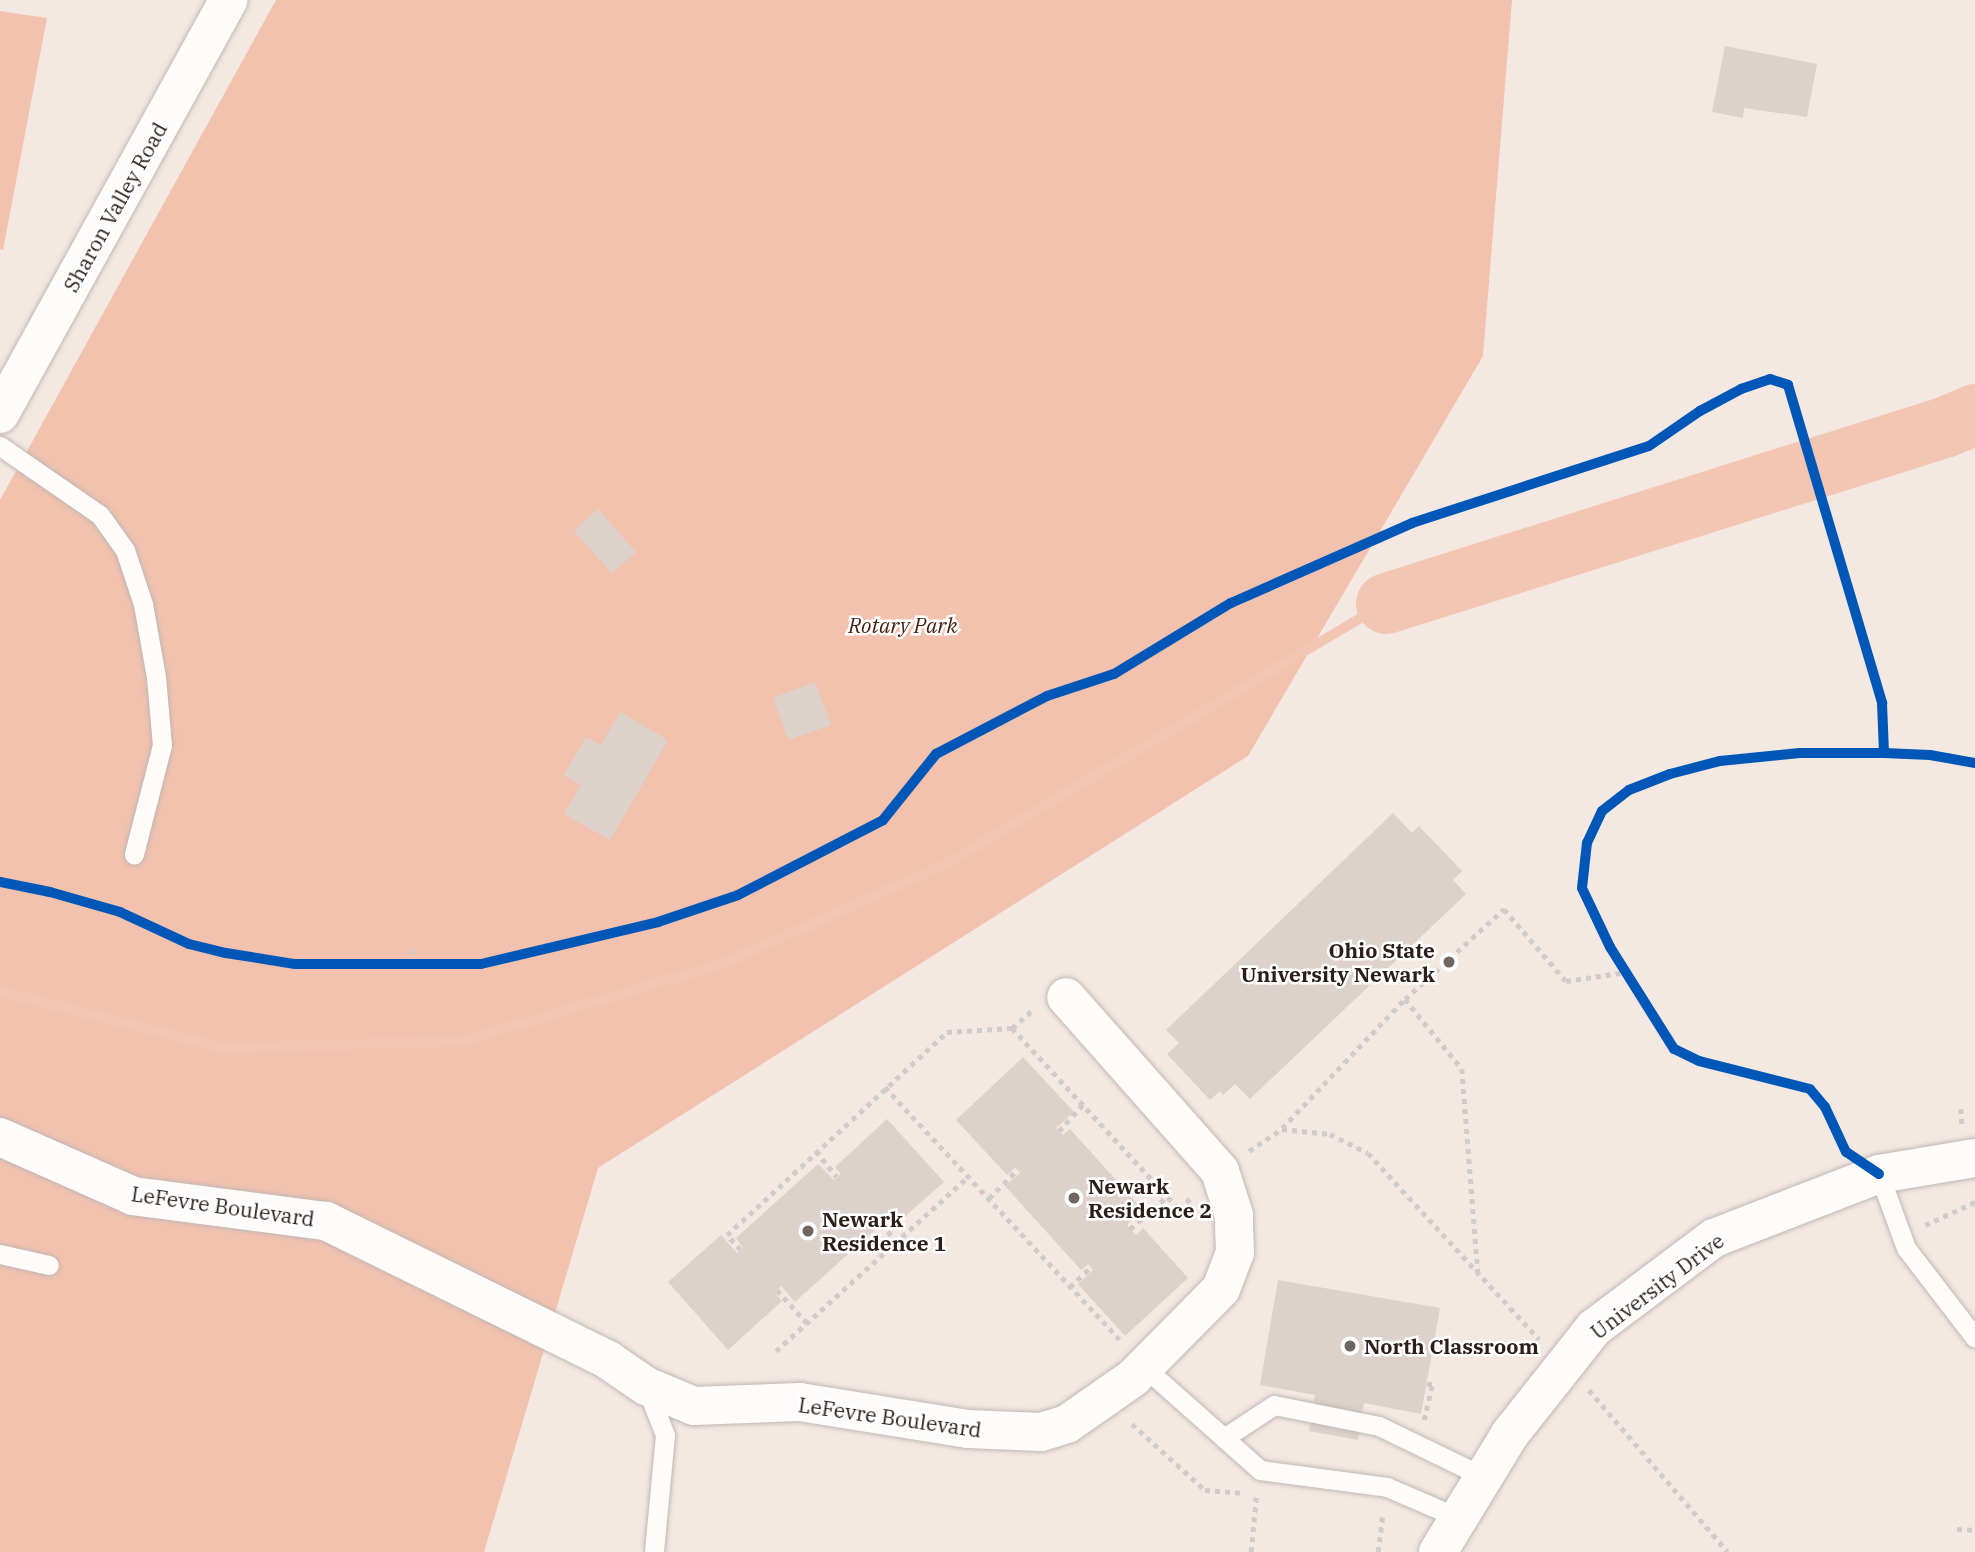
<!DOCTYPE html>
<html>
<head>
<meta charset="utf-8">
<style>
	body { margin:0 }
	#map { position:relative; width:1975px; height:1552px; overflow:hidden; background:#f4e8e3; font-family:"IBM Plex Serif",serif }
	div>[style] { position:absolute }
	[style*='--x'] { left:calc(var(--x)*1px); top:calc(var(--y)*1px); width:calc(var(--w)*1px); rotate:calc(var(--a)*1deg) }
	.green>* { inset:0; background:#f2c2af }
	.stream>* { height:10px; margin:-5px; padding:0 5px; transform-origin:5px; border-radius:5px; background:#f3c6b4 }
	.river>* { height:61px; margin:-30.5px; padding:0 30.5px; transform-origin:30.5px; border-radius:30.5px; background:#f3c6b4 }
	.building>* { inset:0; background:#ddd1cc }
	.path>* { height:4.5px; margin-top:-2.25px; transform-origin:0; background:repeating-linear-gradient(90deg,#d0cccb 0 5px,transparent 0 10px) }
	.roads { filter:drop-shadow(0 0 2px #c2b6b2) drop-shadow(0 0 2px #c2b6b2) }
	.service>* { height:19px; margin:-9.5px; padding:0 9.5px; transform-origin:9.5px; border-radius:9.5px; background:#fdfcfb }
	.minor>* { height:38px; margin:-19px; padding:0 19px; transform-origin:19px; border-radius:19px; background:#fdfcfb }
	.tertiary>* { height:38px; margin:-19px; padding:0 19px; transform-origin:19px; border-radius:19px; background:#fdfcfb }
	.cycleway>* { height:10px; margin:-5px; padding:0 5px; transform-origin:5px; border-radius:5px; background:#0057b8 }
	.dots>* { width:19px; height:19px; translate:-50% -50%; box-sizing:border-box; border:4px solid #fff; border-radius:50% }
	span { translate:-50% -50%; white-space:nowrap; text-align:center; line-height:1.15; -webkit-text-stroke:5px #fff; paint-order:stroke }
	.street-label { font-size:21px; color:#2b1e19 }
	.park-label { font-size:21px; color:#431e0e; font-style:italic }
	.poi-label { font-size:21px; color:#2b1e19; font-weight:700 }
	.right { translate:-100% -50%; text-align:right }
	.left { translate:0 -50%; text-align:left }
</style>
</head>
<body>
<div id="map">
	<div class="green">
		<i style="clip-path:polygon(276px 0,1512px 0,1483px 356px,1248px 756px,598px 1168px,484px 1552px,0 1552px,0 500px)"></i>
		<i style="clip-path:polygon(0 11px,47px 18px,3px 250px,0 249px)"></i>
	</div>
	<div class="stream">
		<i style="--x:0;--y:991;--w:230;--a:14.3"></i>
		<i style="--x:223;--y:1048;--w:240;--a:-1.7"></i>
		<i style="--x:463;--y:1041;--w:272;--a:-16.6"></i>
		<i style="--x:724;--y:963;--w:241;--a:-24"></i>
		<i style="--x:944;--y:865;--w:514;--a:-30.66"></i>
	</div>
	<div class="river">
		<i style="--x:1386;--y:603;--w:585;--a:-17.51"></i>
		<i style="--x:1944;--y:427;--w:34;--a:-23"></i>
	</div>
	<div class="building">
		<i style="clip-path:polygon(1725px 46px,1817px 64px,1807px 117px,1744px 108px,1743px 118px,1712px 112px)"></i>
		<i style="clip-path:polygon(598px 509px,636px 552px,612px 573px,574px 531px)"></i>
		<i style="clip-path:polygon(815px 682px,831px 725px,788px 740px,773px 698px)"></i>
		<i style="clip-path:polygon(620px 712px,668px 740px,610px 840px,564px 814px,581px 785px,564px 775px,586px 737px,601px 745px)"></i>
		<i style="clip-path:polygon(1393px 813px,1412px 833px,1419px 826px,1462px 871px,1453px 880px,1466px 894px,1250px 1099px,1235px 1084px,1223px 1095px,1220px 1091px,1210px 1100px,1167px 1054px,1179px 1043px,1166px 1030px)"></i>
		<i style="clip-path:polygon(1023px 1057px,1074px 1112px,1056px 1128px,1063px 1135px,1070px 1129px,1143px 1210px,1127px 1225px,1136px 1235px,1143px 1228px,1188px 1278px,1125px 1336px,1078px 1284px,1093px 1270px,1088px 1264px,1081px 1270px,1005px 1186px,1021px 1172px,1016px 1167px,1007px 1175px,956px 1120px)"></i>
		<i style="clip-path:polygon(887px 1119px,944px 1182px,892px 1228px,878px 1213px,871px 1220px,878px 1227px,795px 1302px,781px 1286px,775px 1293px,782px 1301px,728px 1350px,668px 1282px,721px 1235px,737px 1253px,743px 1248px,736px 1238px,818px 1164px,834px 1180px,841px 1174px,835px 1167px)"></i>
		<i style="clip-path:polygon(1278px 1280px,1440px 1308px,1421px 1414px,1364px 1403px,1358px 1440px,1309px 1431px,1315px 1395px,1260px 1385px)"></i>
	</div>
	<div class="path">
		<i style="--x:410;--y:964;--w:20;--a:-87"></i>
		<i style="--x:1405;--y:999;--w:90;--a:50.8"></i>
		<i style="--x:1462;--y:1069;--w:203;--a:85.5"></i>
		<i style="--x:1012;--y:1028;--w:246;--a:47.3"></i>
		<i style="--x:1179;--y:1209;--w:16;--a:-43"></i>
		<i style="--x:885;--y:1087;--w:345;--a:47.1"></i>
		<i style="--x:1961;--y:1109;--w:16;--a:86"></i>
		<i style="--x:1282;--y:1128;--w:178;--a:-46.4"></i>
		<i style="--x:1405;--y:999;--w:134;--a:-42.3"></i>
		<i style="--x:1504;--y:909;--w:95;--a:49.3"></i>
		<i style="--x:1566;--y:981;--w:61;--a:-8.5"></i>
		<i style="--x:1059;--y:1131;--w:36;--a:-48"></i>
		<i style="--x:816;--y:1151;--w:33;--a:51"></i>
		<i style="--x:1249;--y:1151;--w:40;--a:-34"></i>
		<i style="--x:1282;--y:1129;--w:48;--a:5.9"></i>
		<i style="--x:1330;--y:1134;--w:42;--a:26.6"></i>
		<i style="--x:1368;--y:1153;--w:253;--a:47.4"></i>
		<i style="--x:989;--y:1198;--w:41;--a:-45"></i>
		<i style="--x:874;--y:1217;--w:33;--a:46"></i>
		<i style="--x:1925;--y:1225;--w:55;--a:-24.7"></i>
		<i style="--x:1130;--y:1229;--w:50;--a:-41"></i>
		<i style="--x:740;--y:1250;--w:20;--a:-131"></i>
		<i style="--x:727;--y:1235;--w:299;--a:-42.7"></i>
		<i style="--x:947;--y:1032;--w:65;--a:-3.5"></i>
		<i style="--x:1012;--y:1028;--w:28;--a:-41"></i>
		<i style="--x:1070;--y:1287;--w:29;--a:-44"></i>
		<i style="--x:777;--y:1290;--w:45;--a:47.7"></i>
		<i style="--x:776;--y:1351;--w:259;--a:-42.2"></i>
		<i style="--x:1589;--y:1390;--w:213;--a:49.4"></i>
		<i style="--x:1424;--y:1420;--w:36;--a:-77"></i>
		<i style="--x:1432;--y:1385;--w:5;--a:-169"></i>
		<i style="--x:1132;--y:1424;--w:98;--a:42.1"></i>
		<i style="--x:1205;--y:1490;--w:40;--a:4.3"></i>
		<i style="--x:1957;--y:1529;--w:18;--a:3"></i>
		<i style="--x:1251;--y:1552;--w:55;--a:-84.8"></i>
		<i style="--x:1378;--y:1552;--w:39;--a:-83"></i>
	</div>
	<div class="roads">
		<div class="service">
			<i style="--x:0;--y:446;--w:121;--a:34.6"></i>
			<i style="--x:100;--y:515;--w:43;--a:54.5"></i>
			<i style="--x:125;--y:550;--w:57;--a:71.6"></i>
			<i style="--x:143;--y:604;--w:74;--a:79.9"></i>
			<i style="--x:156;--y:677;--w:68;--a:85"></i>
			<i style="--x:162;--y:745;--w:113;--a:104.4"></i>
			<i style="--x:1879;--y:1174;--w:79;--a:70"></i>
			<i style="--x:1906;--y:1248;--w:113;--a:52.5"></i>
			<i style="--x:0;--y:1254;--w:50;--a:12.7"></i>
			<i style="--x:1144;--y:1367;--w:155;--a:41.6"></i>
			<i style="--x:1260;--y:1470;--w:128;--a:7.6"></i>
			<i style="--x:1387;--y:1487;--w:78;--a:23.3"></i>
			<i style="--x:647;--y:1389;--w:49;--a:68.6"></i>
			<i style="--x:665;--y:1435;--w:118;--a:95.4"></i>
			<i style="--x:1224;--y:1438;--w:60;--a:-33.4"></i>
			<i style="--x:1274;--y:1405;--w:107;--a:11.3"></i>
			<i style="--x:1379;--y:1426;--w:117;--a:25.9"></i>
		</div>
		<div class="minor">
			<i style="--x:0;--y:1137;--w:145;--a:23.9"></i>
			<i style="--x:133;--y:1196;--w:195;--a:7.4"></i>
			<i style="--x:326;--y:1221;--w:314;--a:26.2"></i>
			<i style="--x:608;--y:1360;--w:46;--a:34.4"></i>
			<i style="--x:646;--y:1386;--w:52;--a:22.6"></i>
			<i style="--x:694;--y:1406;--w:106;--a:-2.2"></i>
			<i style="--x:800;--y:1402;--w:170;--a:9.1"></i>
			<i style="--x:968;--y:1429;--w:73;--a:2.4"></i>
			<i style="--x:1041;--y:1432;--w:27;--a:-17"></i>
			<i style="--x:1067;--y:1424;--w:80;--a:-34.9"></i>
			<i style="--x:1133;--y:1378;--w:125;--a:-45.3"></i>
			<i style="--x:1221;--y:1289;--w:39;--a:-69"></i>
			<i style="--x:1235;--y:1253;--w:38;--a:-92"></i>
			<i style="--x:1234;--y:1215;--w:46;--a:-107.7"></i>
			<i style="--x:1220;--y:1171;--w:232;--a:-131.5"></i>
			<i style="--x:1438;--y:1552;--w:138;--a:-58.6"></i>
			<i style="--x:1510;--y:1434;--w:135;--a:-51.6"></i>
			<i style="--x:1594;--y:1328;--w:150;--a:-36.9"></i>
			<i style="--x:1714;--y:1238;--w:177;--a:-21.2"></i>
			<i style="--x:1879;--y:1174;--w:97;--a:-9.5"></i>
		</div>
		<div class="tertiary">
			<i style="--x:0;--y:414;--w:473;--a:-61.1"></i>
		</div>
	</div>
	<div class="cycleway">
		<i style="--x:0;--y:882;--w:51;--a:11.3"></i>
		<i style="--x:50;--y:892;--w:73;--a:15.9"></i>
		<i style="--x:120;--y:912;--w:76;--a:24.9"></i>
		<i style="--x:189;--y:944;--w:38;--a:14"></i>
		<i style="--x:226;--y:953;--w:70;--a:9.1"></i>
		<i style="--x:295;--y:964;--w:186;--a:0"></i>
		<i style="--x:481;--y:964;--w:182;--a:-13.3"></i>
		<i style="--x:658;--y:922;--w:84;--a:-18.6"></i>
		<i style="--x:738;--y:895;--w:163;--a:-27.3"></i>
		<i style="--x:883;--y:820;--w:85;--a:-51.2"></i>
		<i style="--x:936;--y:754;--w:125;--a:-27.6"></i>
		<i style="--x:1047;--y:696;--w:71;--a:-18.2"></i>
		<i style="--x:1114;--y:674;--w:137;--a:-31.3"></i>
		<i style="--x:1231;--y:603;--w:198;--a:-23.8"></i>
		<i style="--x:1412;--y:523;--w:249;--a:-18"></i>
		<i style="--x:1649;--y:446;--w:62;--a:-34.5"></i>
		<i style="--x:1700;--y:411;--w:47;--a:-28.2"></i>
		<i style="--x:1741;--y:389;--w:31;--a:-19"></i>
		<i style="--x:1770;--y:379;--w:19;--a:18"></i>
		<i style="--x:1788;--y:385;--w:332;--a:73.5"></i>
		<i style="--x:1882;--y:703;--w:50;--a:87.7"></i>
		<i style="--x:1884;--y:753;--w:46;--a:2.5"></i>
		<i style="--x:1930;--y:755;--w:46;--a:10.1"></i>
		<i style="--x:1879;--y:1174;--w:40;--a:-146"></i>
		<i style="--x:1846;--y:1152;--w:50;--a:-115"></i>
		<i style="--x:1825;--y:1107;--w:23;--a:-130"></i>
		<i style="--x:1810;--y:1089;--w:114;--a:-165.8"></i>
		<i style="--x:1699;--y:1061;--w:28;--a:-154"></i>
		<i style="--x:1674;--y:1049;--w:120;--a:-122.1"></i>
		<i style="--x:1610;--y:947;--w:65;--a:-115.4"></i>
		<i style="--x:1582;--y:888;--w:45;--a:-83.7"></i>
		<i style="--x:1587;--y:843;--w:35;--a:-65"></i>
		<i style="--x:1602;--y:811;--w:34;--a:-38"></i>
		<i style="--x:1629;--y:790;--w:44;--a:-21.3"></i>
		<i style="--x:1670;--y:774;--w:52;--a:-14.6"></i>
		<i style="--x:1720;--y:761;--w:80;--a:-5.7"></i>
		<i style="--x:1800;--y:753;--w:84;--a:0"></i>
	</div>
	<div class="dots">
		<i style="left:1449px;top:962px;background:#716560"></i>
		<i style="left:1074px;top:1198px;background:#716560"></i>
		<i style="left:808px;top:1231px;background:#716560"></i>
		<i style="left:1350px;top:1346px;background:#716560"></i>
	</div>
	<div class="street-label">
		<span style="left:115px;top:207px;rotate:-61deg">Sharon Valley Road</span>
		<span style="left:223px;top:1206px;rotate:8deg">LeFevre Boulevard</span>
		<span style="left:1657px;top:1286px;rotate:-37deg">University Drive</span>
		<span style="left:890px;top:1417px;rotate:8deg">LeFevre Boulevard</span>
	</div>
	<div class="park-label">
		<span style="left:903px;top:625px">Rotary Park</span>
	</div>
	<div class="poi-label">
		<span class="right" style="left:1435px;top:962px">Ohio State<br>University Newark</span>
		<span class="left" style="left:1088px;top:1198px">Newark<br>Residence 2</span>
		<span class="left" style="left:822px;top:1231px">Newark<br>Residence 1</span>
		<span class="left" style="left:1364px;top:1346px">North Classroom</span>
	</div>
</div>
</body>
</html>
